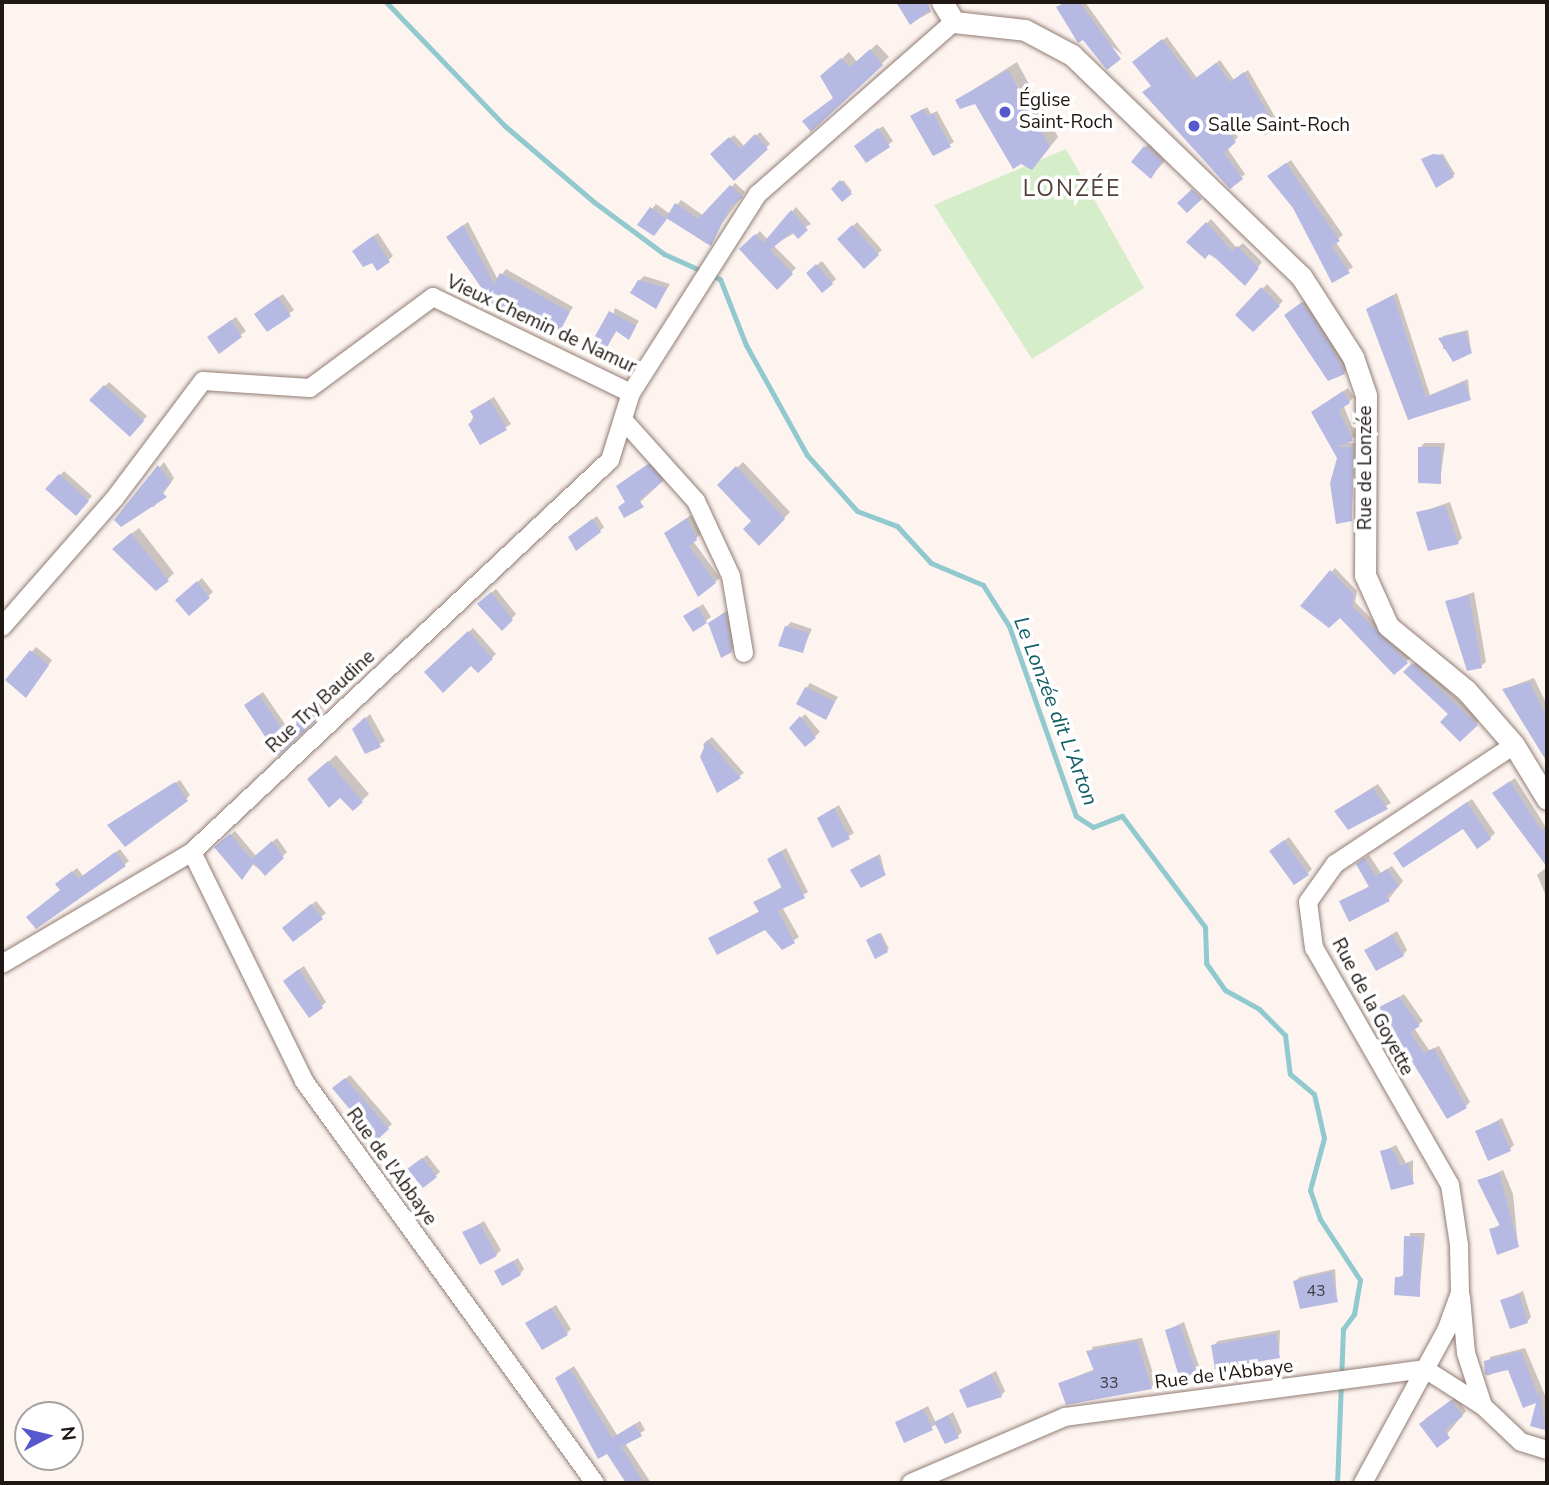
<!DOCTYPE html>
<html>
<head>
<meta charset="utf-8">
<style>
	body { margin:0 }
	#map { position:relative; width:1549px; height:1485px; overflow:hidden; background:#fdf4f0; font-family:"Nunito Sans",sans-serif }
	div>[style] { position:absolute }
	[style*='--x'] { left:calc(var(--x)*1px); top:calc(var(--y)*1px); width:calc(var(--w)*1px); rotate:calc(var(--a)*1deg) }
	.green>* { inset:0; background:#d5edc8 }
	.shadow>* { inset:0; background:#0003 }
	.stream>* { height:5px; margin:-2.5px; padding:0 2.5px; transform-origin:2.5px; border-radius:2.5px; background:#91c9ce }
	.building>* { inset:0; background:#b6bae3 }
	.roads { filter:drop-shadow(0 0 2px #917d74) drop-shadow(0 0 2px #917d74) }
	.minor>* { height:18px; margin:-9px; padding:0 9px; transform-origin:9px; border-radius:9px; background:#fff }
	.tertiary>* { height:21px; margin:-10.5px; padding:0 10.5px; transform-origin:10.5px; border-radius:10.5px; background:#fff }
	.dots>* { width:19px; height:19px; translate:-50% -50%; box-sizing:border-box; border:4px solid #fff; border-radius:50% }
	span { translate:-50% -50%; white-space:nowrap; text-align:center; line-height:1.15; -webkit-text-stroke:7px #fff; paint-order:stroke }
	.number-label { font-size:16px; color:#454047 }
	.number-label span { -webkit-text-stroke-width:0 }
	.poi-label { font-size:19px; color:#1f1713 }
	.left { translate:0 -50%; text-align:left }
	.street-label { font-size:19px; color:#1f1713 }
	.water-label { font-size:21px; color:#125f65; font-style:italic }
	.quarter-label { font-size:23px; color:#54423a; letter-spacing:2px }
	.frame { position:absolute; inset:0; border:4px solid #1f1713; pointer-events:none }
	.north { position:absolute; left:14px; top:1401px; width:70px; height:70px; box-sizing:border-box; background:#fff; border:2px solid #a5a2a1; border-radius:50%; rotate:83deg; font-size:19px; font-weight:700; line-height:28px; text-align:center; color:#1f1713 }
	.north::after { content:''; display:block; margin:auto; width:24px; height:32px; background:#5757ce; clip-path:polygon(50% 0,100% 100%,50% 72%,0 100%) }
</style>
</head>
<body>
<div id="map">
	<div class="green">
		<i style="clip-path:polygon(1066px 149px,1144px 288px,1032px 359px,934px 205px)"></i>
	</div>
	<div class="shadow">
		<i style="clip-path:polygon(896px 2px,928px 2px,931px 12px,911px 23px)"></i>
		<i style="clip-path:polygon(1066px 2px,1085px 2px,1123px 55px,1059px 7px)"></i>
		<i style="clip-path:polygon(1167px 37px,1197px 78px,1220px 60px,1234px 80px,1248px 70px,1278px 122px,1275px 126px,1252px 113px,1231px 128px,1238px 137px,1227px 148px,1245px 174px,1242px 177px,1152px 86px,1138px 58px)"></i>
		<i style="clip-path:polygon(877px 44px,889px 57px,812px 129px,805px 121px,835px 97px,823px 77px,849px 52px,857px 62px)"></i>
		<i style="clip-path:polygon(1017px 62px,1058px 137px,1041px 158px,1021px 162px,976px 102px,957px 100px)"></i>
		<i style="clip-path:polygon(927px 107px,931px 114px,937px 111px,954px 142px,934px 154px,912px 116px)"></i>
		<i style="clip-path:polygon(883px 126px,893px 141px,867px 161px,861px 142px)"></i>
		<i style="clip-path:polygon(760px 132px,770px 144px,734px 178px,712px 154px,734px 135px,745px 147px)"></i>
		<i style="clip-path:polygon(1149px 143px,1165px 161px,1155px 172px,1133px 162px)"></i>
		<i style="clip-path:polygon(1443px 154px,1455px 174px,1453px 176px,1424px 158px)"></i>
		<i style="clip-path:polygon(1291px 160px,1343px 235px,1335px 241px,1353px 267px,1333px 281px,1274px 172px)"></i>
		<i style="clip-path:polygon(843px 180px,852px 191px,843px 199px,833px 189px)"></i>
		<i style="clip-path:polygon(735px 183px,745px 192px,707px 244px,667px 217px,658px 229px,640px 224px,656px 204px,670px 214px,681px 200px,704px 216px)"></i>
		<i style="clip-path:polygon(796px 207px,811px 224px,773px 245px,796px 268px,777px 287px,742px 249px,760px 231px,768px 240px)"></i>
		<i style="clip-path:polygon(1211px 219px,1237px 248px,1243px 243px,1262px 262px,1249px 279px,1189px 242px)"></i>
		<i style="clip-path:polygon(468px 222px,498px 280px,506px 269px,573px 307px,559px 329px,509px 303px,452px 233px)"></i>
		<i style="clip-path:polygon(857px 222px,882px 250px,864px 266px,840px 239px)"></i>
		<i style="clip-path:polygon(378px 233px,393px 256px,378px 269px,358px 247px)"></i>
		<i style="clip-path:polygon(822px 261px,836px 279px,832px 283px,812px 269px)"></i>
		<i style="clip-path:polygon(644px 276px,670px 284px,656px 307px,639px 281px)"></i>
		<i style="clip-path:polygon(1267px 284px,1283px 301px,1253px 330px,1238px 315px)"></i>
		<i style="clip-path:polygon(1397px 293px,1430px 395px,1468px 379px,1470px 398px,1409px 418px,1368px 309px)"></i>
		<i style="clip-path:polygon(283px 294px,294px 310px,267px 330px,260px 310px)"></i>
		<i style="clip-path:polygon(1307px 299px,1348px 369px,1344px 373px,1291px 311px)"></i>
		<i style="clip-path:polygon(615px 308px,639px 321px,628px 337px,617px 330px,604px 351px)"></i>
		<i style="clip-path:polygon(236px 317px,246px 331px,219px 351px,214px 333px)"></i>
		<i style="clip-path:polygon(1468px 330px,1471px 351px,1443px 349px,1443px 336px)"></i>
		<i style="clip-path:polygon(109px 382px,147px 416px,130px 435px,92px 400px)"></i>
		<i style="clip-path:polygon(1348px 388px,1354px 397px,1344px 407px,1356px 436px,1344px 443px,1356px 443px,1351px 520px,1339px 458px,1318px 408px)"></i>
		<i style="clip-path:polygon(494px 397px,511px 424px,481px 443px,470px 424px,477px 407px)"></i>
		<i style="clip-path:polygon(1424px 443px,1445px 443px,1440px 482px,1420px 448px)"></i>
		<i style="clip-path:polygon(653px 461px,664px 480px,625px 516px,627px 501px,618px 486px)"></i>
		<i style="clip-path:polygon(164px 462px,174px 478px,154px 507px,144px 505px,116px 520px)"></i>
		<i style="clip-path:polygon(743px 462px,790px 512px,759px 544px,753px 521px,719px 485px)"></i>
		<i style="clip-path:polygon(64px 471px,92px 496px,80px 509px,48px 489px)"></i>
		<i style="clip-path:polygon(1450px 502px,1462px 538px,1458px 542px,1418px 513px)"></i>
		<i style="clip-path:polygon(691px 515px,701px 534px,693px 541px,720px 578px,699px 594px,671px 529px)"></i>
		<i style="clip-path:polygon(597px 516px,604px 527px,600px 531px,574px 533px)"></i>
		<i style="clip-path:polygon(139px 528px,174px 573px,167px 580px,121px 542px)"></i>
		<i style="clip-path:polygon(1335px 568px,1357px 591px,1355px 602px,1410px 658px,1394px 673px,1340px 616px,1303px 605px)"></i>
		<i style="clip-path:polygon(202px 578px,213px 592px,189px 613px,182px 596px)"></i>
		<i style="clip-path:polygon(496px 589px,516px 614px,502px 629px,484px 599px)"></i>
		<i style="clip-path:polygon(1474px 592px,1486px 662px,1481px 666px,1447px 602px)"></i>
		<i style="clip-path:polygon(703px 604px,711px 617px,694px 630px,685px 616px)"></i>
		<i style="clip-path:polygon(729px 610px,735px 647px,731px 650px,714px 620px)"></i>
		<i style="clip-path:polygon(791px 622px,812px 629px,802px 651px,786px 627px)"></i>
		<i style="clip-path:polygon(473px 628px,496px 654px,478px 671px,471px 664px,427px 672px)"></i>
		<i style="clip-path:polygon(36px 647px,52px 660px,30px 691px,7px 680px)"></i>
		<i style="clip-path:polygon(1417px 661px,1480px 720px,1460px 740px,1450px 714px,1405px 672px)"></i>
		<i style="clip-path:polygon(1534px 678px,1547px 705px,1544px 751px,1504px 689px)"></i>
		<i style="clip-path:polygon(810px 683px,838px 697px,825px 718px,806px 688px)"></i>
		<i style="clip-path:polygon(263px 692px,289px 730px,319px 703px,324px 710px,279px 753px,250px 701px)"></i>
		<i style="clip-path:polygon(370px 714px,385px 741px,366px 752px,354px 729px)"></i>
		<i style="clip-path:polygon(805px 714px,820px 732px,805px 745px,792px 728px)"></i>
		<i style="clip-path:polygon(712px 737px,744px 773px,718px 790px,703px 744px)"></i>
		<i style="clip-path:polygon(336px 755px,369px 794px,353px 809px,316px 772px)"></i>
		<i style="clip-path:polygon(1515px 778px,1547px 829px,1547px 864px,1494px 793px)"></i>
		<i style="clip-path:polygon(180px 780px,190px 795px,186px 799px,109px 825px)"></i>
		<i style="clip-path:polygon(1378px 784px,1391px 803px,1348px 828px,1341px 807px)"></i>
		<i style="clip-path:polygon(1472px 799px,1495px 833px,1490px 838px,1477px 847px,1463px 826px,1395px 853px)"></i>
		<i style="clip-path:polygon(839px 805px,854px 833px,833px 846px,819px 818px)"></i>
		<i style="clip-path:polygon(235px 831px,256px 856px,277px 838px,287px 852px,265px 873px,221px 843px)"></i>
		<i style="clip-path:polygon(1289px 837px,1312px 869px,1308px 873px,1276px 847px)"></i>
		<i style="clip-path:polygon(786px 848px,808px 892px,782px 907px,799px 937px,782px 948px,765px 927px,710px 938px,760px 911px,756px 903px,783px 886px,769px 859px)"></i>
		<i style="clip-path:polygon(120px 849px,129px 861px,124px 865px,62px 890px,62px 880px,77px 868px,83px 876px)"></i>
		<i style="clip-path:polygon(880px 854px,885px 874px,852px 870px,855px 867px)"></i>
		<i style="clip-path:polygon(1369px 855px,1381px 873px,1392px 866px,1403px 881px,1388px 900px,1341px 901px,1370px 886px,1362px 860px)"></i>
		<i style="clip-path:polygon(1547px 867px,1547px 898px,1537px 875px)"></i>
		<i style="clip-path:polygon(316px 901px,326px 913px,321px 917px,288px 924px)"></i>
		<i style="clip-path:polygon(1397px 931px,1407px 950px,1403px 955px,1366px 950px)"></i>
		<i style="clip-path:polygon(881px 933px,889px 949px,876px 956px,870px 939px)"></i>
		<i style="clip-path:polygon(304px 966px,326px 1002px,322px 1006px,289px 977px)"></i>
		<i style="clip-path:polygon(1404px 994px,1423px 1021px,1414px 1028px,1429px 1050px,1439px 1046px,1470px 1102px,1466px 1106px,1381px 1008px)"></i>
		<i style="clip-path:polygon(350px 1075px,392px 1124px,376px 1139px,339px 1084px)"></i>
		<i style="clip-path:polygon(1502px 1118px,1514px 1145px,1510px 1149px,1477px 1132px)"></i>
		<i style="clip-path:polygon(1396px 1145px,1406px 1163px,1413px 1160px,1413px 1182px,1382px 1152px)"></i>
		<i style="clip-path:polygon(427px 1155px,440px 1172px,423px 1186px,414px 1165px)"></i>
		<i style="clip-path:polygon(1503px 1170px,1513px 1194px,1518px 1246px,1491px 1230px,1501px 1224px,1480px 1181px)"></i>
		<i style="clip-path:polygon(484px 1221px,501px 1250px,496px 1255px,465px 1233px)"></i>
		<i style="clip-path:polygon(1410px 1233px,1425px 1233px,1419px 1295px,1397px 1278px,1405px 1274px)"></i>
		<i style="clip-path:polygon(518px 1258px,524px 1269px,520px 1274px,496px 1272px)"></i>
		<i style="clip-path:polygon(1335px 1269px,1337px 1300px,1295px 1281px,1300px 1277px)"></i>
		<i style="clip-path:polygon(1523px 1291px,1531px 1317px,1527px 1322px,1502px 1301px)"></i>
		<i style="clip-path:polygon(556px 1305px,571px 1329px,567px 1333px,528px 1323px)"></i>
		<i style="clip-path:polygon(1184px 1322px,1200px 1369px,1196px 1373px,1167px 1330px)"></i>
		<i style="clip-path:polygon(1280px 1330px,1279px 1356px,1213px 1346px,1218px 1341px)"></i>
		<i style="clip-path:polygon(1142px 1338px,1156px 1383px,1151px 1387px,1135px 1392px,1133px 1386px,1060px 1383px,1095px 1369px,1092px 1347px)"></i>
		<i style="clip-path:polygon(1525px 1348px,1547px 1400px,1547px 1429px,1532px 1425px,1539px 1401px,1509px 1368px,1487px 1376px,1490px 1357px)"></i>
		<i style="clip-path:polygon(574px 1366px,617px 1435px,640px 1421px,645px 1430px,625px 1443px,651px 1483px,628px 1483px,562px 1374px)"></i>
		<i style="clip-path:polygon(996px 1371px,1005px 1391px,1001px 1396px,961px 1390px)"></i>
		<i style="clip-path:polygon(1456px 1397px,1466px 1411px,1437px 1446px,1425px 1419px)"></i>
		<i style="clip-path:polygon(928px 1406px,936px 1423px,953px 1412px,962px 1432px,958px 1436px,937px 1424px,905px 1441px,897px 1423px)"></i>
	</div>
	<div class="stream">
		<i style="--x:386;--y:2;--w:172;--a:46.2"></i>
		<i style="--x:505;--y:126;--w:117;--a:40.5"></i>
		<i style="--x:594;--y:202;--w:87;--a:36.6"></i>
		<i style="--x:664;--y:254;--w:61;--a:24.1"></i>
		<i style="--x:720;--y:279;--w:71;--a:68.5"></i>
		<i style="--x:746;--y:345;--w:126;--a:61"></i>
		<i style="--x:807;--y:455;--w:75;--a:48.2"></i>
		<i style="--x:857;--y:511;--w:43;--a:20.6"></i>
		<i style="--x:897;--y:526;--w:50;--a:47.4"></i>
		<i style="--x:931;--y:563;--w:56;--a:22.9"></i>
		<i style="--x:983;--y:585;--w:49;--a:57.6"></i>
		<i style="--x:1009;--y:626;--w:201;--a:70.6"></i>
		<i style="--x:1076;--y:816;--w:20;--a:33"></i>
		<i style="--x:1093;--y:827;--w:31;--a:-21"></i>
		<i style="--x:1122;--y:816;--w:139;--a:53.2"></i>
		<i style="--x:1205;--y:927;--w:36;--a:88"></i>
		<i style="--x:1206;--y:963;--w:33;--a:55"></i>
		<i style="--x:1225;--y:990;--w:39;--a:29"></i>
		<i style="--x:1259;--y:1009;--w:37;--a:45"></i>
		<i style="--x:1285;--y:1035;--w:39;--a:83"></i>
		<i style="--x:1290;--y:1074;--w:31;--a:40"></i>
		<i style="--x:1314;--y:1094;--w:45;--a:77.2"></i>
		<i style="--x:1324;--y:1138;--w:54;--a:105.1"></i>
		<i style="--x:1310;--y:1190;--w:31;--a:71"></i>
		<i style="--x:1320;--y:1219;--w:73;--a:56.7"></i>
		<i style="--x:1360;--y:1280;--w:35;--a:100"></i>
		<i style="--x:1354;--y:1314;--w:19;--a:126"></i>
		<i style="--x:1343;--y:1329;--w:154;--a:92.2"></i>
	</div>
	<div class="building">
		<i style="clip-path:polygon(896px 2px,927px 2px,930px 10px,910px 25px)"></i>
		<i style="clip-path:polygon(1066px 2px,1079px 2px,1121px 59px,1107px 70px,1083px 40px,1078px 43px,1056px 7px)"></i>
		<i style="clip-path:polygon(1162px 39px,1193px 80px,1216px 63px,1230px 82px,1244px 72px,1276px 128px,1265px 135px,1251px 116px,1228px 132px,1236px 142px,1224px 153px,1243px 179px,1230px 189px,1142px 92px,1151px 86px,1132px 62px)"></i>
		<i style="clip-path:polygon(870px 49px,883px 65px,811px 132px,802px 121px,833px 98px,820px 76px,841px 58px,850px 67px)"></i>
		<i style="clip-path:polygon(1008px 70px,1050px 147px,1032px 170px,1021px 164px,1013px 169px,975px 104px,960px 109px,955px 100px)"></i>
		<i style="clip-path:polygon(923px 109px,927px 116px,933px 113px,951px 147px,933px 156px,910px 116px)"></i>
		<i style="clip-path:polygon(878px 128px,890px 147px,866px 163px,854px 146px)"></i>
		<i style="clip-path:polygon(755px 134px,768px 149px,734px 181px,710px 154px,729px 137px,740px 149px)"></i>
		<i style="clip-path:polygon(1144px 146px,1162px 161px,1151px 179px,1131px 162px)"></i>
		<i style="clip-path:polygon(1433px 154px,1441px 155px,1454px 177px,1436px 188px,1421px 159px)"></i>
		<i style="clip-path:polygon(1286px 163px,1340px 241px,1331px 246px,1350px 273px,1332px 283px,1293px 208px,1267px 176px)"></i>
		<i style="clip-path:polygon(840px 180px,852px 194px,842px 202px,831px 189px)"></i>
		<i style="clip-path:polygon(730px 185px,743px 197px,730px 207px,711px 246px,666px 218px,675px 203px,698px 219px)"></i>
		<i style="clip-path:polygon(1192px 189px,1202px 199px,1187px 213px,1177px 203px)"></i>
		<i style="clip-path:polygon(650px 207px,667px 219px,654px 236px,637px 225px)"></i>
		<i style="clip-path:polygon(791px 210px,808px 230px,798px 239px,792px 232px,770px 250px,793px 274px,777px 290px,739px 249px,755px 234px,763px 243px)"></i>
		<i style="clip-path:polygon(1206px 222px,1232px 251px,1237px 246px,1259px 268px,1245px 286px,1210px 253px,1205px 259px,1186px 242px)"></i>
		<i style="clip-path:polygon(463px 225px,494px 284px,500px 273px,570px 312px,560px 331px,508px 305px,501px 316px,446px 237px)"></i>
		<i style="clip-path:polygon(852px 225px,879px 255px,864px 269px,837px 239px)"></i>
		<i style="clip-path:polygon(373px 236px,390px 262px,377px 271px,372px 263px,363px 267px,352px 251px)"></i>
		<i style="clip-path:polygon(816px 264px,833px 284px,822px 293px,806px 273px)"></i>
		<i style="clip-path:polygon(638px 280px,667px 288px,656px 309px,630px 293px)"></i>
		<i style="clip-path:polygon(1261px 287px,1280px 306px,1253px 332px,1235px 315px)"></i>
		<i style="clip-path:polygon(1393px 295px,1426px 397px,1464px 382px,1471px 400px,1408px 420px,1366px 309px)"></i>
		<i style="clip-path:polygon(278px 297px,291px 316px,267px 332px,254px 314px)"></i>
		<i style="clip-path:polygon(1302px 302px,1334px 352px,1345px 374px,1328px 381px,1284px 315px)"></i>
		<i style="clip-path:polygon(609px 311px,636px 326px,629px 340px,616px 331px,604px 353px,590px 345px)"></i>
		<i style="clip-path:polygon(231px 320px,242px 337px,219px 354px,207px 337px)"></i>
		<i style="clip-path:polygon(1465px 332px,1472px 353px,1453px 362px,1438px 338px)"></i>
		<i style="clip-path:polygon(104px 385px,144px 421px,130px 437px,89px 400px)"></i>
		<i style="clip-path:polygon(1343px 391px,1350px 403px,1339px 410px,1353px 441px,1337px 447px,1353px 447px,1352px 521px,1336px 524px,1330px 483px,1337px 458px,1311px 412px)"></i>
		<i style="clip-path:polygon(490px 400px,507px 430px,480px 445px,468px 424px,475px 420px,470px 411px)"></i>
		<i style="clip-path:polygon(1418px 447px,1441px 447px,1441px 484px,1418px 483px)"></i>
		<i style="clip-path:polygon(648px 464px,663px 481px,639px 500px,644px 507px,624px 518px,618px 507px,625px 502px,616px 486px)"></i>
		<i style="clip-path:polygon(158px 465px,171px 483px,162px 492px,167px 497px,121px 527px,114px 520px)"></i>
		<i style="clip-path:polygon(736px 466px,785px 519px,759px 546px,743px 529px,751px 521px,717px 485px)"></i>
		<i style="clip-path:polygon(59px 474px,89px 501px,76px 516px,45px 489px)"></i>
		<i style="clip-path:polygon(1445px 506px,1459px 544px,1428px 551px,1416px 512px)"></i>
		<i style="clip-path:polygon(687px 518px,697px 540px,689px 546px,716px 583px,698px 597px,664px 533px)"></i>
		<i style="clip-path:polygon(592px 519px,601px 532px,576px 551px,568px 537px)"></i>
		<i style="clip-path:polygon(131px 533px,169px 581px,156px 591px,112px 549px)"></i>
		<i style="clip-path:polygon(1330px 570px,1354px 595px,1352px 606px,1408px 663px,1394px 675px,1340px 618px,1329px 628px,1300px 606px)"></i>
		<i style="clip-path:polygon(197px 581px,210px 598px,189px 616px,175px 600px)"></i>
		<i style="clip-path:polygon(491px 592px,513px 620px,502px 631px,477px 604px)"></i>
		<i style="clip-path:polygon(1469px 595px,1482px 668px,1467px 671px,1445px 601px)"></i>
		<i style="clip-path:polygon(698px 607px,707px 623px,693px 632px,683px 616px)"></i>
		<i style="clip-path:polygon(725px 612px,732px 652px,721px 658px,708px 623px)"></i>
		<i style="clip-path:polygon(785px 626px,809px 633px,803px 653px,778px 646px)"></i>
		<i style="clip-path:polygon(468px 631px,493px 659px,478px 673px,471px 666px,443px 693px,424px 672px)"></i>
		<i style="clip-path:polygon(30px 650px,49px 665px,26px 698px,5px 680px)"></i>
		<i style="clip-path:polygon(1412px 663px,1478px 725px,1460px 742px,1440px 722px,1448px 714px,1403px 672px)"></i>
		<i style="clip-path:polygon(1530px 682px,1547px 719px,1547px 762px,1502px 689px)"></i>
		<i style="clip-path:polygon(805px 687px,835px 702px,826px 720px,796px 704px)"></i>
		<i style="clip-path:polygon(259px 695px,284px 732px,314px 705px,322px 715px,278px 756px,244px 705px)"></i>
		<i style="clip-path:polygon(800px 716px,816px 738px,805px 747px,789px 728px)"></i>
		<i style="clip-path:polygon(365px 717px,381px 747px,365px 754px,352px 729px)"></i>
		<i style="clip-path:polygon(707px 740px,741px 778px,717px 793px,700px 757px)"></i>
		<i style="clip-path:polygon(328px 761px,363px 802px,353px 811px,340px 798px,329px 808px,307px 779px)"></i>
		<i style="clip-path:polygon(1510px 781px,1542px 831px,1547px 827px,1547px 867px,1492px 793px)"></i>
		<i style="clip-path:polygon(175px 782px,188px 801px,125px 847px,107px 825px)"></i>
		<i style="clip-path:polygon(1373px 788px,1388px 809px,1348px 830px,1334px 811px)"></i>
		<i style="clip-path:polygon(1467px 802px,1491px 839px,1477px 849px,1463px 829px,1403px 868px,1393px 853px)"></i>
		<i style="clip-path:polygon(834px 808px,850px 839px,832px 848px,817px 818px)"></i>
		<i style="clip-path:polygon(230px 834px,251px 859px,272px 841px,284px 858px,265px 876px,254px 863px,242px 880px,214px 847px)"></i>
		<i style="clip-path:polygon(1284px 840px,1309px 875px,1294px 885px,1269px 851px)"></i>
		<i style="clip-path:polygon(781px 851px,805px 898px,778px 911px,795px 943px,782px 950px,765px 930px,717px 955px,708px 938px,759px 912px,753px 902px,782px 888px,767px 859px)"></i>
		<i style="clip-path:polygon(115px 852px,126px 866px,36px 929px,26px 917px,60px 890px,55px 884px,72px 871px,78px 879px)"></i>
		<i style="clip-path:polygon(877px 856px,886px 875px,861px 888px,850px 870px)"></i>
		<i style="clip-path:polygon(1364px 858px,1376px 876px,1387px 869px,1399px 886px,1386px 896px,1390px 901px,1349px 922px,1339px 901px,1369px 887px,1356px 864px)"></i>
		<i style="clip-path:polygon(311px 904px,323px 919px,293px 942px,282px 928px)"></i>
		<i style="clip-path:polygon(879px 933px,888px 952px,875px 959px,866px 940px)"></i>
		<i style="clip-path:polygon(1392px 935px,1404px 956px,1376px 971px,1364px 950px)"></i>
		<i style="clip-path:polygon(299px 969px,323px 1008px,309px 1018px,283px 981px)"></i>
		<i style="clip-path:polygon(1399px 997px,1420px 1026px,1410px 1032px,1424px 1053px,1434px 1049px,1467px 1108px,1447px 1119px,1379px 1007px)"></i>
		<i style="clip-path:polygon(345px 1078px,389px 1129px,376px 1141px,332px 1088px)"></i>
		<i style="clip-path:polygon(1498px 1121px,1511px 1151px,1488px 1161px,1475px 1131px)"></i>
		<i style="clip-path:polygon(1391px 1148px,1401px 1166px,1408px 1163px,1414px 1184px,1391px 1190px,1380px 1151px)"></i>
		<i style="clip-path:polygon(422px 1158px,437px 1177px,423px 1188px,407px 1169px)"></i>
		<i style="clip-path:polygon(1499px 1173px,1519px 1247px,1497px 1255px,1489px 1229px,1500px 1226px,1477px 1180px)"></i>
		<i style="clip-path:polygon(480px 1224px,497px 1256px,480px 1265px,462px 1232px)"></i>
		<i style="clip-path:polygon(1404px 1236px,1421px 1237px,1420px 1297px,1394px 1295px,1395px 1277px,1403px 1277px)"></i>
		<i style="clip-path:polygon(513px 1261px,521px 1275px,502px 1286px,494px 1271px)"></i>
		<i style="clip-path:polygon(1331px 1272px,1338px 1302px,1300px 1309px,1293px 1281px)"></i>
		<i style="clip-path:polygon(1519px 1294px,1528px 1323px,1510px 1329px,1500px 1300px)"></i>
		<i style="clip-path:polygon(551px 1308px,568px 1335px,542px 1350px,525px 1323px)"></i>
		<i style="clip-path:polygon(1180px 1325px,1197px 1375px,1180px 1380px,1165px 1330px)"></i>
		<i style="clip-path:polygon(1276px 1334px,1280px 1358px,1215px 1369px,1211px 1345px)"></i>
		<i style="clip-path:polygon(1137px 1341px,1152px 1389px,1066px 1405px,1058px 1383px,1094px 1371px,1086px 1351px)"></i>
		<i style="clip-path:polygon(1521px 1351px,1538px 1397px,1540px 1390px,1545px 1430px,1530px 1426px,1536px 1403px,1523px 1408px,1508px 1370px,1485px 1375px,1484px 1361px)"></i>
		<i style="clip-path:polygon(570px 1369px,612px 1438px,635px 1424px,642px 1436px,621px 1447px,644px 1483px,626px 1483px,607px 1454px,598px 1459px,555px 1378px)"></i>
		<i style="clip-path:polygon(991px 1374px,1002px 1397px,967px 1408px,959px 1390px)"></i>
		<i style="clip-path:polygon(1451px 1400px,1463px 1416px,1445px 1430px,1450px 1438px,1437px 1448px,1419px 1424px)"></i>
		<i style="clip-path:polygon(923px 1409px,933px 1430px,904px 1443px,895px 1422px)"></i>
		<i style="clip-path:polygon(948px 1415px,959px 1438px,945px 1444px,934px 1422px)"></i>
	</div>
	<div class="roads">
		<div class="minor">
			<i style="--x:626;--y:423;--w:105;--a:48.1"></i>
			<i style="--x:696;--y:501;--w:83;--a:65"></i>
			<i style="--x:731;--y:576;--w:78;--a:80.4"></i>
			<i style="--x:2;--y:627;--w:171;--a:-48.8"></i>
			<i style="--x:115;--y:498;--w:146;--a:-53.1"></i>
			<i style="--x:203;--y:381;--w:107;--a:3.7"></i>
			<i style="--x:310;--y:388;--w:153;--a:-36.5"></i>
			<i style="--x:433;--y:297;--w:220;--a:25.9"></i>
			<i style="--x:192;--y:852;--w:255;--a:63.9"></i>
			<i style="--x:304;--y:1081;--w:496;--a:54.1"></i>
			<i style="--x:2;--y:964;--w:221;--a:-30.5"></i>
			<i style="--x:192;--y:852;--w:573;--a:-43.16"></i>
			<i style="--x:610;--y:460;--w:70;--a:-72.6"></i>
			<i style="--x:631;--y:393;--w:236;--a:-57.5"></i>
			<i style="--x:758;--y:194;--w:261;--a:-41.3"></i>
			<i style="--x:1461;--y:1297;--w:56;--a:84.9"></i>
			<i style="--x:1466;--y:1353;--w:56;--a:72.2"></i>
			<i style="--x:1425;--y:1369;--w:69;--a:32.5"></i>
			<i style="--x:1483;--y:1406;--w:52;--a:43.5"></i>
			<i style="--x:1521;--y:1442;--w:27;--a:17"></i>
			<i style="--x:911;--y:1483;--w:168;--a:-23.2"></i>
			<i style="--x:1065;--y:1417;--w:363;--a:-7.6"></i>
			<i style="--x:1363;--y:1483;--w:173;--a:-61.4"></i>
			<i style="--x:1446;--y:1331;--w:40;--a:-69.8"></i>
			<i style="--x:1460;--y:1293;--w:48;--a:-91.2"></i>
			<i style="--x:1459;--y:1245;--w:61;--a:-98.5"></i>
			<i style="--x:1450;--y:1185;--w:273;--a:-119.8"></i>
			<i style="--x:1314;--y:948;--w:46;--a:-97.4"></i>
			<i style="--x:1308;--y:902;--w:47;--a:-54.6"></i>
			<i style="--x:1335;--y:864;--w:215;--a:-33.6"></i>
		</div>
		<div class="tertiary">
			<i style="--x:942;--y:2;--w:23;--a:59"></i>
			<i style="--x:954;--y:22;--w:71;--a:6.4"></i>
			<i style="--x:1025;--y:30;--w:53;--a:28"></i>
			<i style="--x:1072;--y:55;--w:318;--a:44"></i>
			<i style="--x:1301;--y:276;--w:96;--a:57.3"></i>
			<i style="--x:1353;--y:357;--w:40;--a:71.1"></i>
			<i style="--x:1366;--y:395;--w:180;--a:90.3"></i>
			<i style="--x:1365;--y:575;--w:56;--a:65.7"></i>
			<i style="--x:1388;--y:626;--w:101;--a:39.4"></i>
			<i style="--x:1466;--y:690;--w:73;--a:48.9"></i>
			<i style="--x:1514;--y:745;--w:63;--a:58.6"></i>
		</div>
	</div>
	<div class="dots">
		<i style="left:1005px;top:112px;background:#5757ce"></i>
		<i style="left:1194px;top:126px;background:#5757ce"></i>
	</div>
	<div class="number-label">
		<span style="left:1316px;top:1291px">43</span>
		<span style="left:1109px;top:1383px">33</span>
	</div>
	<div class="poi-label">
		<span class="left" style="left:1019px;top:112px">Église<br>Saint-Roch</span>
		<span class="left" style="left:1208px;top:126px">Salle Saint-Roch</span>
	</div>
	<div class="street-label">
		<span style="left:541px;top:325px;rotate:25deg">Vieux Chemin de Namur</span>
		<span style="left:1366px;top:468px;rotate:-90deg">Rue de Lonzée</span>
		<span style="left:321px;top:702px;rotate:-43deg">Rue Try Baudine</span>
		<span style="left:1372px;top:1007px;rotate:62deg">Rue de la Goyette</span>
		<span style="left:391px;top:1167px;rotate:54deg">Rue de l'Abbaye</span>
		<span style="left:1224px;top:1375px;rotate:-7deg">Rue de l'Abbaye</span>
	</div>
	<div class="water-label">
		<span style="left:1056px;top:711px;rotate:69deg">Le Lonzée dit L'Arton</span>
	</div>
	<div class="quarter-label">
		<span style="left:1072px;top:189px">LONZÉE</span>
	</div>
	<div class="frame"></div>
	<div class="north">N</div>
</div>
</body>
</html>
